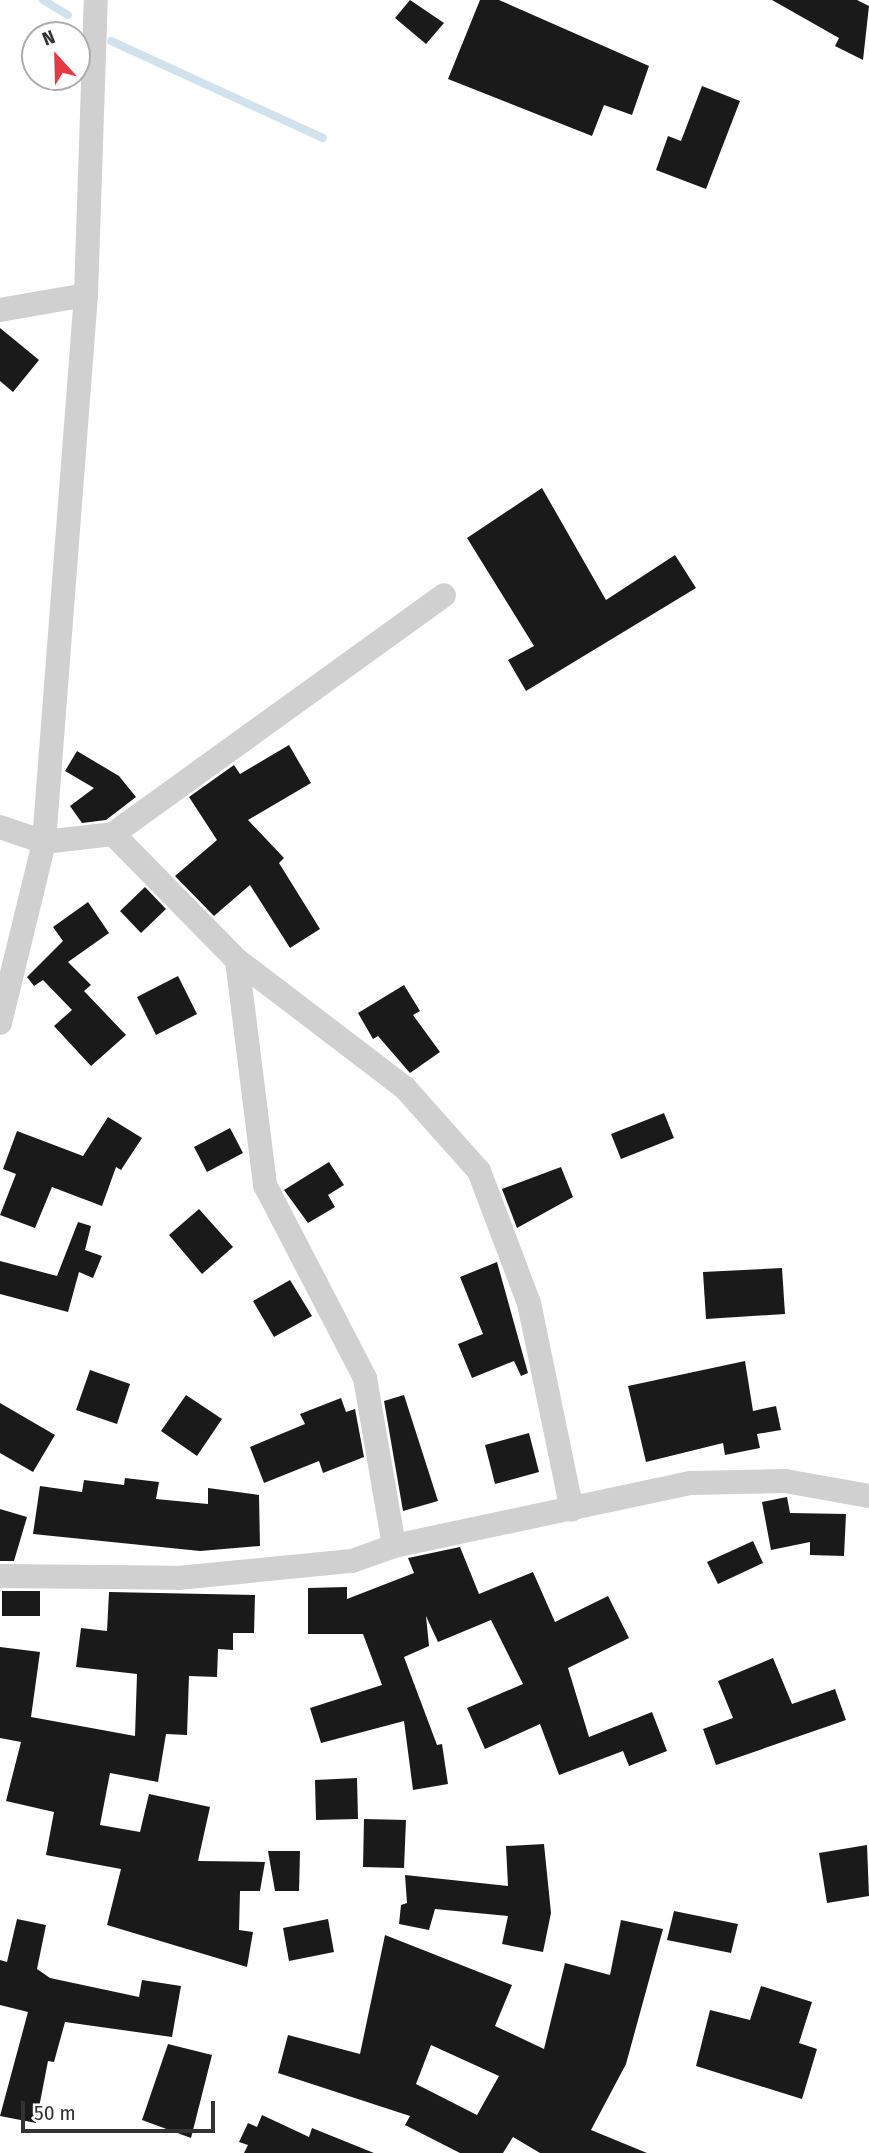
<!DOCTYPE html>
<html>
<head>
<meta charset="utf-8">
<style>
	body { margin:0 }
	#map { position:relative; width:869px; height:2153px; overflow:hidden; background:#fff; font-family:"Fira Sans Condensed",sans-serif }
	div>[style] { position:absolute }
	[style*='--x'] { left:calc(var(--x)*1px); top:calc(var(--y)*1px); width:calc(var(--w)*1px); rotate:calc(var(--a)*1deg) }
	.stream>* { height:8px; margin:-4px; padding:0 4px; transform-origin:4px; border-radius:4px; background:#cfe2ee }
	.building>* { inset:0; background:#1a1a1a }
	.minor>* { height:24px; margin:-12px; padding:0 12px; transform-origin:12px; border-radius:12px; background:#d0d0d0 }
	span { translate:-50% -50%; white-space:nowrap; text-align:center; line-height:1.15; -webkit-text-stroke:7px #fff; paint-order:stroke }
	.north { position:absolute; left:21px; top:21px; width:70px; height:70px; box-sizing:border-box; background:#fff; border:2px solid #adadad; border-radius:50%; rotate:338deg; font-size:19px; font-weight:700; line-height:28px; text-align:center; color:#333 }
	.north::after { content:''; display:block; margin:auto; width:24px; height:32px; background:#e63946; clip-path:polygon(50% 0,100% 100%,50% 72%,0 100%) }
	.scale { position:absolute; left:21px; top:2101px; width:194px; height:32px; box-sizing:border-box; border:4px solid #333; border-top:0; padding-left:9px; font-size:21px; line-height:24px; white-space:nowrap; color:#333; -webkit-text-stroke:5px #fff; paint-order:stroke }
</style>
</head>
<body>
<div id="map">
	<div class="stream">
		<i style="--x:43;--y:0;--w:29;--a:31"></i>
		<i style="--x:111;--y:41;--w:233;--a:24.6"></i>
	</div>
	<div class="building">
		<i style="clip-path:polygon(410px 0,444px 23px,426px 44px,395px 18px)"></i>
		<i style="clip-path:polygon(480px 0,499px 0,649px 66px,632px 115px,604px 105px,592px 136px,448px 79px)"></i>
		<i style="clip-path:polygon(772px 0,857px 0,869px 6px,863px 60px,835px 46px,839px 38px)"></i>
		<i style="clip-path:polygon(702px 86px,740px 101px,706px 189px,656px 170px,668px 136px,681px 141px)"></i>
		<i style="clip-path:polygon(0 328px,39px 360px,13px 392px,0 381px)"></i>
		<i style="clip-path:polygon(542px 488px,606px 600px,675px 555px,696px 588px,526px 691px,508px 660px,534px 646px,467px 538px)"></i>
		<i style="clip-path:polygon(289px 745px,311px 783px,248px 820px,284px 858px,279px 863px,320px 929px,290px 948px,250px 885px,214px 916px,175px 876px,217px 840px,189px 797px,234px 765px,240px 774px)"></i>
		<i style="clip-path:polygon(77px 751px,119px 776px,136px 797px,106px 820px,82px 823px,70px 806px,94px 788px,65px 771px)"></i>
		<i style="clip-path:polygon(145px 887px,166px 909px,141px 933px,120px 911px)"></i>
		<i style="clip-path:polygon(88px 902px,109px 933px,68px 962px,91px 985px,84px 991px,126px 1035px,91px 1066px,54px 1026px,72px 1010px,43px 980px,34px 986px,27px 977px,63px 941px,53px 927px)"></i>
		<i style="clip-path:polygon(178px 976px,197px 1014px,156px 1035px,137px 997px)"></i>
		<i style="clip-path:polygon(404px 985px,420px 1011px,413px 1015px,440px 1052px,410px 1073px,378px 1036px,373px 1039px,358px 1013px)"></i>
		<i style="clip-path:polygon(664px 1113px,674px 1138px,621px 1159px,611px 1134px)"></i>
		<i style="clip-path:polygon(108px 1117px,142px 1138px,121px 1170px,116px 1167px,102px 1206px,52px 1187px,35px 1228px,0 1215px,16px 1174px,3px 1169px,17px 1131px,83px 1156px)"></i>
		<i style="clip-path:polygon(230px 1128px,243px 1153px,207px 1172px,194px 1147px)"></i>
		<i style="clip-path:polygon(329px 1162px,344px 1185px,328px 1195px,335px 1207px,308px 1223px,284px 1190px)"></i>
		<i style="clip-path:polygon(561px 1167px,573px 1197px,517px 1228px,502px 1189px)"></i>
		<i style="clip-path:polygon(199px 1209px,233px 1247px,202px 1274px,169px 1235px)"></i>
		<i style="clip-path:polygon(78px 1222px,91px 1226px,85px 1250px,102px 1256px,93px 1278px,79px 1272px,68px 1312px,0 1294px,0 1261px,57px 1276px)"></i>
		<i style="clip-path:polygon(497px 1262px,528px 1373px,521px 1376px,514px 1361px,472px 1378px,458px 1344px,483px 1334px,460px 1277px)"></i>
		<i style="clip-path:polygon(782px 1268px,785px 1314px,706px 1319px,703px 1272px)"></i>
		<i style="clip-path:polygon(290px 1280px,312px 1316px,274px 1337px,253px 1301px)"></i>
		<i style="clip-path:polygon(745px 1361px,753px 1411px,776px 1406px,781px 1430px,757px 1434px,760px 1448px,725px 1455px,723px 1443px,646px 1462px,628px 1386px)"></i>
		<i style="clip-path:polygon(90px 1370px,130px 1384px,117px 1424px,76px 1410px)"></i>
		<i style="clip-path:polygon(186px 1395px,222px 1419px,197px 1456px,161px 1431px)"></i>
		<i style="clip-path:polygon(404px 1395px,438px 1501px,403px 1511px,384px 1401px)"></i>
		<i style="clip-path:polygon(341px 1398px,346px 1412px,355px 1409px,364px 1457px,323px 1473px,319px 1461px,264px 1483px,250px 1447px,305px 1424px,300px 1414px)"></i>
		<i style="clip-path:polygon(0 1403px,55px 1435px,33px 1472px,0 1453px)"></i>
		<i style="clip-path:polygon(529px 1433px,539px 1472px,495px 1484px,485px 1445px)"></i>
		<i style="clip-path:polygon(125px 1478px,159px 1482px,156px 1499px,208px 1504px,208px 1488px,259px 1495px,260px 1546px,200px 1551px,33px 1534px,40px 1486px,82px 1492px,84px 1480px,124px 1485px)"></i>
		<i style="clip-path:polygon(787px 1497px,790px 1513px,846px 1514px,844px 1556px,810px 1555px,810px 1542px,771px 1550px,762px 1502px)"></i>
		<i style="clip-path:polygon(0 1509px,27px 1517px,14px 1561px,0 1561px)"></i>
		<i style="clip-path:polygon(753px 1541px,763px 1563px,718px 1584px,707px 1562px)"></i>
		<i style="clip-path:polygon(460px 1547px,479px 1594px,533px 1572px,555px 1622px,608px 1596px,629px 1638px,568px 1668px,589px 1737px,652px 1712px,667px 1751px,629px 1766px,623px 1751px,559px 1775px,540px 1724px,485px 1749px,467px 1708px,523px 1684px,491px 1620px,438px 1642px,426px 1616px,429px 1646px,404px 1657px,437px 1745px,442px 1744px,448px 1784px,413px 1790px,404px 1721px,321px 1743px,310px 1708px,382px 1685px,363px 1634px,308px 1634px,308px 1588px,347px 1587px,347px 1599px,414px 1573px,408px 1558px)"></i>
		<i style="clip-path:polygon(2px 1591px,40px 1591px,40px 1616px,2px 1616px)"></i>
		<i style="clip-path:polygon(109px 1592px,255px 1595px,254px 1633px,233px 1633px,233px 1650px,218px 1649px,217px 1677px,189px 1676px,187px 1735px,166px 1734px,158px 1782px,110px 1773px,100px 1825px,140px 1832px,149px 1794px,210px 1807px,198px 1861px,265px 1862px,260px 1891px,240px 1891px,239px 1930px,253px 1932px,247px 1967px,107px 1925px,121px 1869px,46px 1855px,54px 1812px,6px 1801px,21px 1742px,0 1738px,0 1647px,40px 1652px,31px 1717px,135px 1736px,137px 1674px,76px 1667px,81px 1628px,107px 1631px)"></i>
		<i style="clip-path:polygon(773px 1658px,792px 1704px,835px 1689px,846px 1720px,716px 1765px,703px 1729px,733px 1718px,718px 1681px)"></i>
		<i style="clip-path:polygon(357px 1778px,358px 1819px,316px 1820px,315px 1780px)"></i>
		<i style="clip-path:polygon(364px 1819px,406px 1820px,404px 1868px,363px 1867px)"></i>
		<i style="clip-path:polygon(544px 1844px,551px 1913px,543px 1952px,502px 1944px,508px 1916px,435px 1909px,429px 1930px,399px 1924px,401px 1905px,407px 1903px,405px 1875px,508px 1886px,506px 1846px)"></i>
		<i style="clip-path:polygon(867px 1845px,869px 1896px,827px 1903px,819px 1853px)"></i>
		<i style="clip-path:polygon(268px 1851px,300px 1851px,299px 1891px,275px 1891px)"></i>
		<i style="clip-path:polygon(674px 1911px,738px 1924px,731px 1953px,667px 1940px)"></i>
		<i style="clip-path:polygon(17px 1919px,46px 1925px,37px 1969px,50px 1978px,139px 1997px,142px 1980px,181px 1986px,172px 2037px,65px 2022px,54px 2062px,48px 2061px,36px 2123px,0 2116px,28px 2012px,0 2005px,0 1960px,7px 1962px)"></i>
		<i style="clip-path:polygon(328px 1919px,334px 1952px,289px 1961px,283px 1928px)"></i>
		<i style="clip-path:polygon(evenodd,621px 1920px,663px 1929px,626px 2064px,591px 2130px,647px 2153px,540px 2153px,513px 2137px,503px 2153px,460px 2153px,405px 2125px,410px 2116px,278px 2073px,288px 2035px,360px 2054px,385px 1935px,512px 1985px,495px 2026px,544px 2049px,565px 1963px,610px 1975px,621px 1920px,431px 2045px,499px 2076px,477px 2115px,416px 2084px,431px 2045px)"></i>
		<i style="clip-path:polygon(761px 1986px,812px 2002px,799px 2043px,817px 2049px,802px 2099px,696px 2066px,710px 2010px,750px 2020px)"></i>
		<i style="clip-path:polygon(168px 2044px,212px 2055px,191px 2138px,142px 2120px)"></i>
		<i style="clip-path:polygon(262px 2115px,309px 2137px,312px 2128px,374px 2153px,244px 2153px,248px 2145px,239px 2142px,248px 2123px,257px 2127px)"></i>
	</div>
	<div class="minor">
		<i style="--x:0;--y:310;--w:87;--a:-9.9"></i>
		<i style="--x:0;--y:827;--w:46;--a:18.8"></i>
		<i style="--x:44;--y:842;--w:69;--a:-6.6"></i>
		<i style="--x:113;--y:834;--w:408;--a:-35.8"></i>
		<i style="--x:113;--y:834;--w:177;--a:45.5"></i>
		<i style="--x:237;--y:960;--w:211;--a:37.3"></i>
		<i style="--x:405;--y:1088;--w:111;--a:48.3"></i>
		<i style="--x:479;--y:1171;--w:141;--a:69.3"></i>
		<i style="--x:529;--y:1303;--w:211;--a:78.3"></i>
		<i style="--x:237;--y:960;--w:227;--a:82.9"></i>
		<i style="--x:265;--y:1185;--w:217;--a:62.6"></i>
		<i style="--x:365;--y:1378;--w:170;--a:80.2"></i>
		<i style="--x:0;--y:1023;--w:186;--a:-76.3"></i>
		<i style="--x:44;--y:842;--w:549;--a:-85.61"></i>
		<i style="--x:86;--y:295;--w:295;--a:-88.1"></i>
		<i style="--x:0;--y:1576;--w:178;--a:0.6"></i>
		<i style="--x:178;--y:1578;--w:175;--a:-5.6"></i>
		<i style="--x:352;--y:1561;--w:45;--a:-19.7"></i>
		<i style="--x:394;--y:1546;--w:304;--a:-12"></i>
		<i style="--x:691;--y:1483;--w:94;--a:-1.2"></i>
		<i style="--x:785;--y:1481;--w:85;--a:10.1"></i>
	</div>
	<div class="north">N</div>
	<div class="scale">50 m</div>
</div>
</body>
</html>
